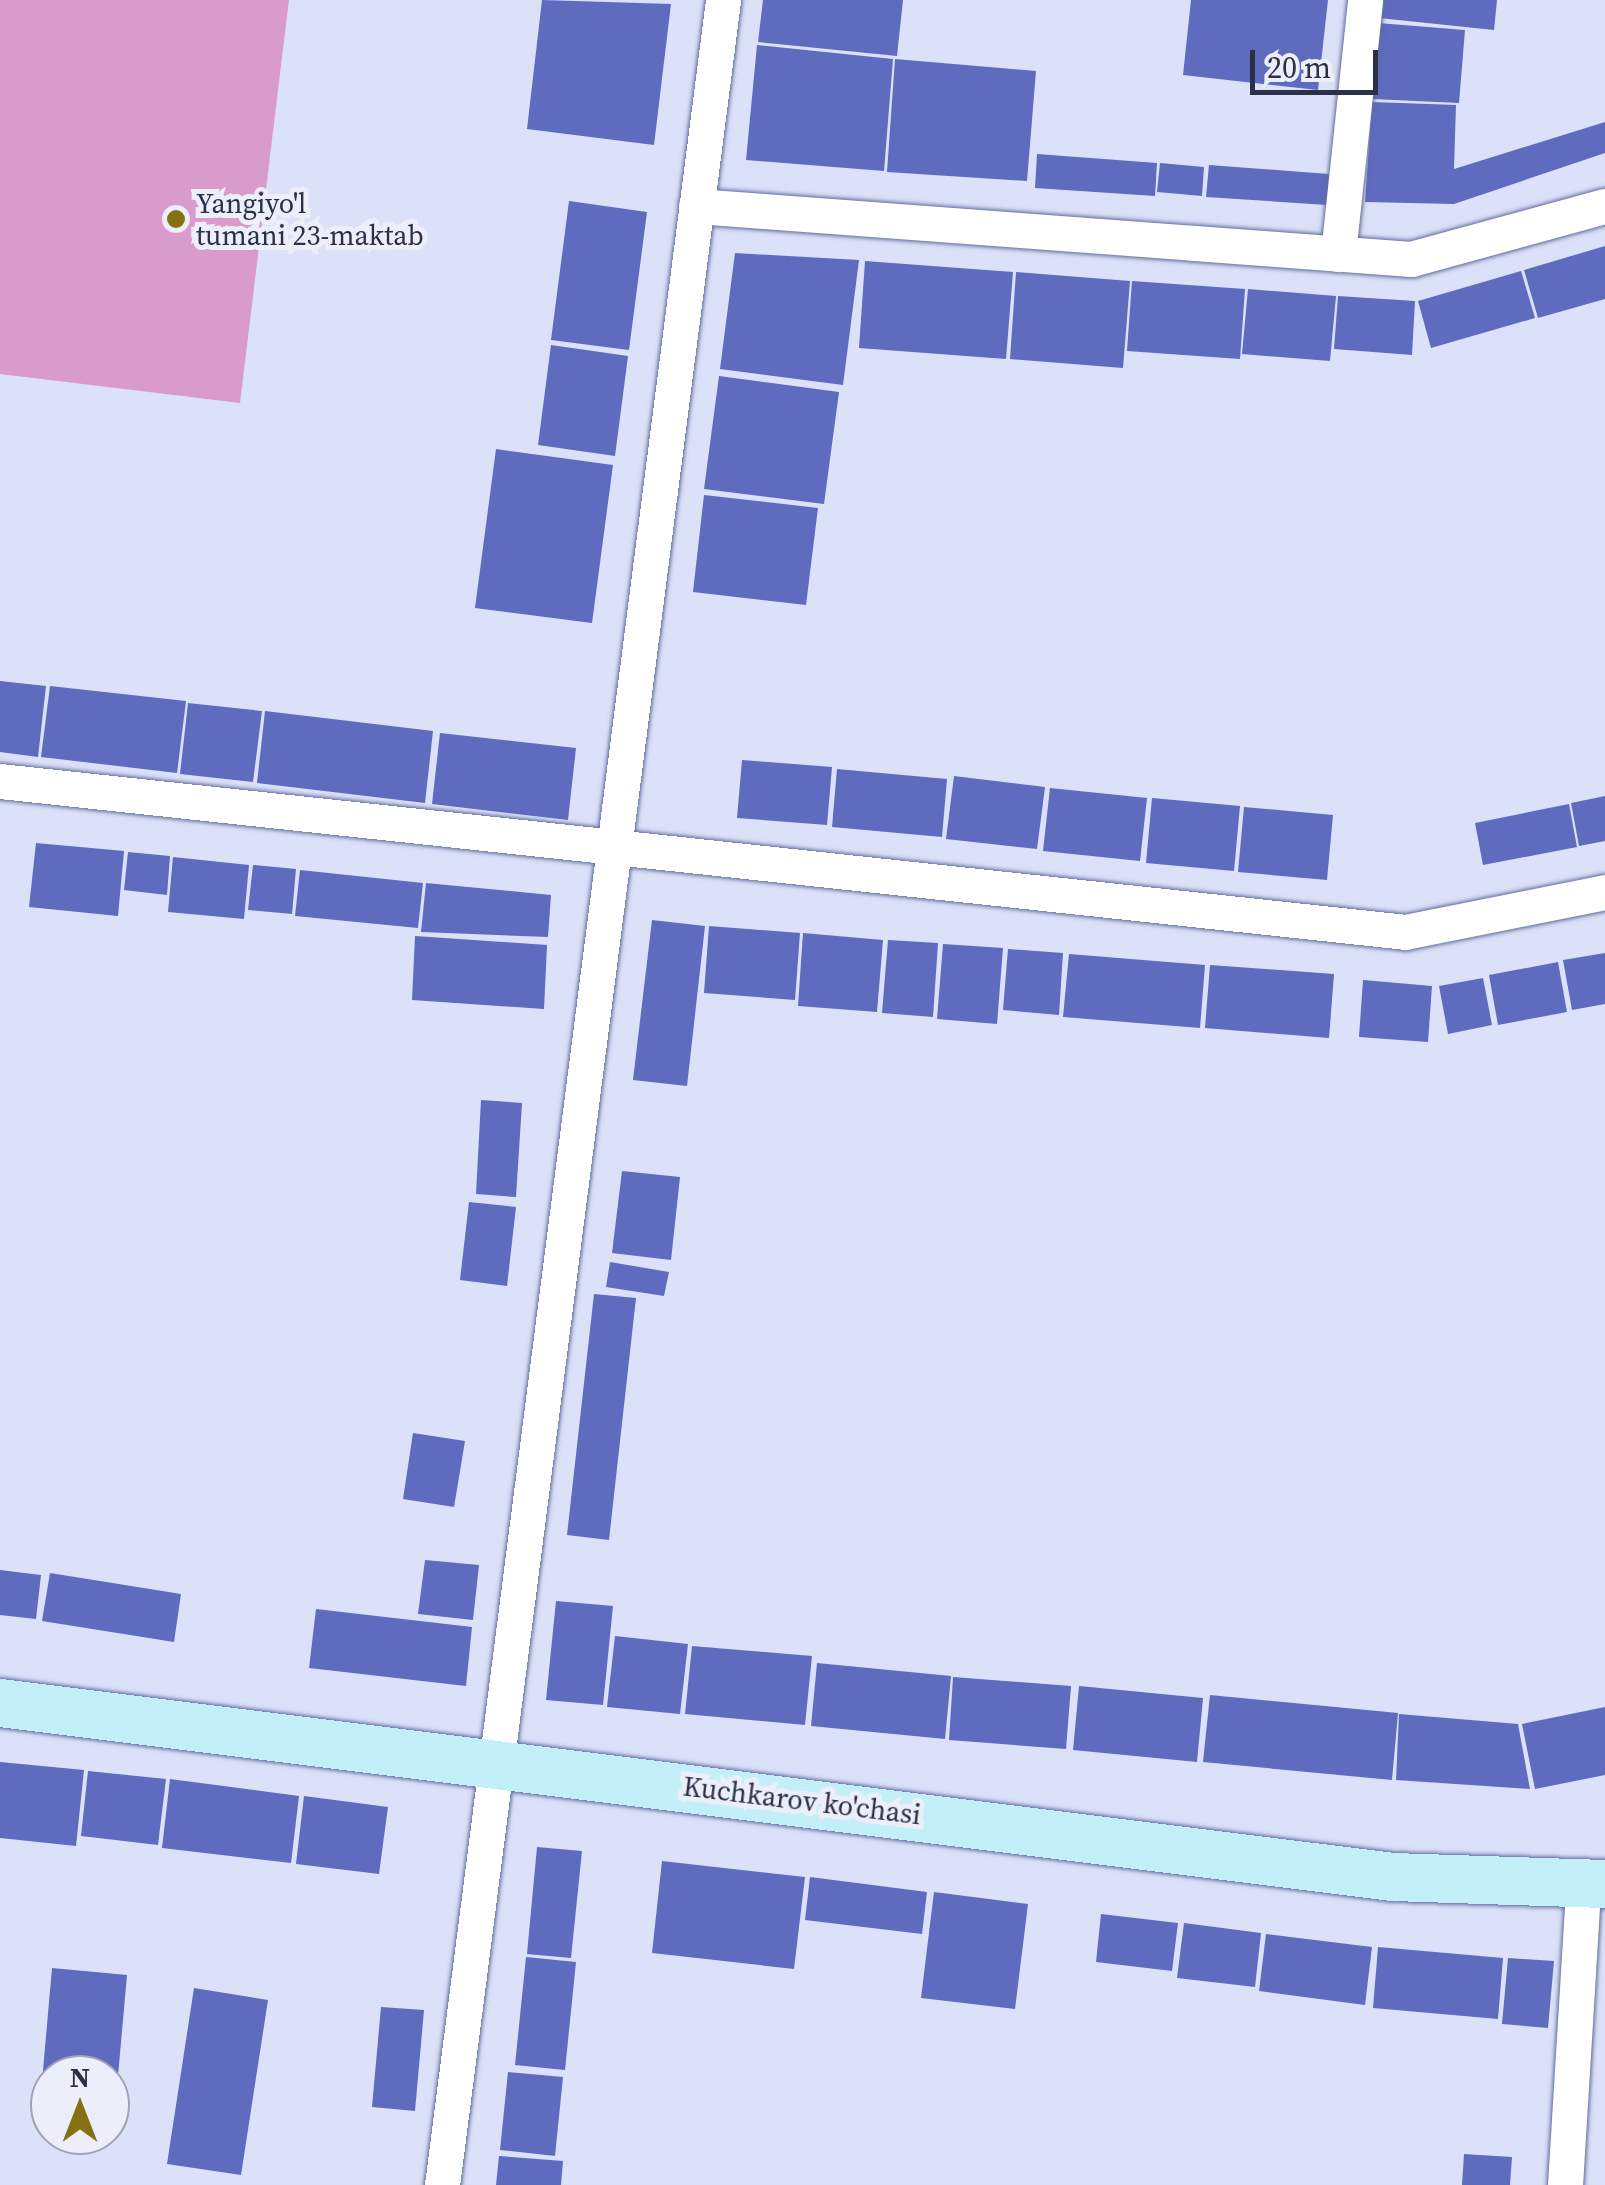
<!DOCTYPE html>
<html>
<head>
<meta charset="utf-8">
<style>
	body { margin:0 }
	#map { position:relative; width:1605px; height:2185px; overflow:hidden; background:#dbe1f8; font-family:"Source Serif 4",serif }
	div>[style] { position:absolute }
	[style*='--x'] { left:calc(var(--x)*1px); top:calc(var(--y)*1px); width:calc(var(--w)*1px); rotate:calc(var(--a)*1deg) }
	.green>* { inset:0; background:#d99bcb }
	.building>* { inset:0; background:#5e6bbe }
	.roads { filter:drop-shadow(0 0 2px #626c9e) drop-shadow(0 0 2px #626c9e) }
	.street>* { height:35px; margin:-17.5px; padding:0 17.5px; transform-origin:17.5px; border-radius:17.5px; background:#fff }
	.secondary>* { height:48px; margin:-24px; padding:0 24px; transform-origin:24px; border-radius:24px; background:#c3eff8 }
	.dots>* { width:28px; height:28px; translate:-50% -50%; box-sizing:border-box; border:5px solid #eceffa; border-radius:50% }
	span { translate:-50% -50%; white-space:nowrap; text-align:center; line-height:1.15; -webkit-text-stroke:10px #eceffa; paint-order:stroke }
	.poi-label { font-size:28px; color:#2b3046 }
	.left { translate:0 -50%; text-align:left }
	.street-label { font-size:28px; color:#2b3046 }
	.north { position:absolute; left:30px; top:2055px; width:100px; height:100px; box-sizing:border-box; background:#eceffa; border:2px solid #9fa3b2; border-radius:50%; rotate:0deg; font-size:28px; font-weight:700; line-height:40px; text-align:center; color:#2b3046 }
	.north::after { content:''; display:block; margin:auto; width:35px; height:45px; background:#867112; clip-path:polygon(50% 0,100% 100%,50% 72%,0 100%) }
	.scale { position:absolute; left:1250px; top:50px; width:128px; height:45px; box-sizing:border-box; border:5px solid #2b3046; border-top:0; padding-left:12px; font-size:30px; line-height:35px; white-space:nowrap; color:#2b3046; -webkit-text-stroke:8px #eceffa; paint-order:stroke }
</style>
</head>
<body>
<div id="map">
	<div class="green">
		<i style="clip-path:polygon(0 0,289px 0,240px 403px,0 374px)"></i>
	</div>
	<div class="building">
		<i style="clip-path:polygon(542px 0,671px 4px,654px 145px,527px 129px)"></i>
		<i style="clip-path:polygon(763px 0,903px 0,897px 56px,758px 42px)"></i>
		<i style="clip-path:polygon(1191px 0,1328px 0,1318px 90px,1183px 75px)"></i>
		<i style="clip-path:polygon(1381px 0,1497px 0,1494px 30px,1379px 18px)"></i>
		<i style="clip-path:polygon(1378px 23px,1465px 30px,1459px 103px,1372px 99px)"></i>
		<i style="clip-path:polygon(757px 45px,893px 59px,884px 171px,746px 160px)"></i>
		<i style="clip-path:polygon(895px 59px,1036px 71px,1027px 181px,887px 172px)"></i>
		<i style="clip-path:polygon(1372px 102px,1456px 105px,1454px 169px,1605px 122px,1605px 153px,1454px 204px,1365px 202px)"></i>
		<i style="clip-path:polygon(1037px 154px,1157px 163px,1155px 196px,1035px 188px)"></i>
		<i style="clip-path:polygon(1160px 163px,1204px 167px,1202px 196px,1157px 192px)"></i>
		<i style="clip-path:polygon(1209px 165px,1329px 174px,1327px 205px,1206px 197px)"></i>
		<i style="clip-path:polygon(569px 201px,647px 212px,629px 350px,551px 340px)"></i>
		<i style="clip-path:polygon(1605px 246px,1605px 299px,1538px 318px,1524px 270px)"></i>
		<i style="clip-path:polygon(735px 253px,859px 260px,843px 385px,720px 369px)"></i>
		<i style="clip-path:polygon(865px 261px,1013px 272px,1006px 359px,859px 348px)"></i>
		<i style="clip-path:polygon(1521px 271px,1535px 318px,1431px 348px,1418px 301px)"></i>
		<i style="clip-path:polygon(1016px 272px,1130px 281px,1123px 368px,1010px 359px)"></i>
		<i style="clip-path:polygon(1132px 281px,1245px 289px,1240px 359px,1127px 351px)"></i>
		<i style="clip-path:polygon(1248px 289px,1336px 296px,1330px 361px,1242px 354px)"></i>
		<i style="clip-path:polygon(1338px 296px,1415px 301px,1412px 355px,1334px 349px)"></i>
		<i style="clip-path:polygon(551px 345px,628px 356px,615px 456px,538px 445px)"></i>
		<i style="clip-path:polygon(719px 376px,839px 392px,824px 504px,704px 489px)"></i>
		<i style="clip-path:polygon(496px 449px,613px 465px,592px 623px,475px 608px)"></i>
		<i style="clip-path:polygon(704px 495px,818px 508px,806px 605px,693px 592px)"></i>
		<i style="clip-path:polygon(0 681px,46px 686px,38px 757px,0 752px)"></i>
		<i style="clip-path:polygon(50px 686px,186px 701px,177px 773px,41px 757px)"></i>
		<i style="clip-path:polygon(188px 703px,262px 711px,253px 782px,180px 774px)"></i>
		<i style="clip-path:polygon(265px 711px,433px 731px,425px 803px,257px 783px)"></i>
		<i style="clip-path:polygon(440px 733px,576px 748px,568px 820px,432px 804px)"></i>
		<i style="clip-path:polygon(742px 760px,832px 767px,827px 825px,737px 818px)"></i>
		<i style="clip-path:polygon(837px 769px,947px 779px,942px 837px,832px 827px)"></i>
		<i style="clip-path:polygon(954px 776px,1045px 787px,1037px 849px,946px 839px)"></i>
		<i style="clip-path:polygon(1050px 788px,1147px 798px,1140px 861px,1043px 851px)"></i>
		<i style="clip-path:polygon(1605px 796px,1605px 841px,1579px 846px,1571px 803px)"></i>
		<i style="clip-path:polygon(1152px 798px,1240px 806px,1234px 871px,1146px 863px)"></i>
		<i style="clip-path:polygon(1569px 804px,1577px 847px,1483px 865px,1475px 823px)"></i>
		<i style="clip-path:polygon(1244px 807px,1333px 815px,1327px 880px,1238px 872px)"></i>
		<i style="clip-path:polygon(36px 843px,124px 851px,118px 916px,29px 907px)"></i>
		<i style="clip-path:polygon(128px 852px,170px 856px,167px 895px,124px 890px)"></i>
		<i style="clip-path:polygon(173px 857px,249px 865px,244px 919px,168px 912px)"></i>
		<i style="clip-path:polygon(253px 865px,296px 869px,292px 914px,248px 910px)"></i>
		<i style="clip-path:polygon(300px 870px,423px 883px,418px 928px,295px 916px)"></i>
		<i style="clip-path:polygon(426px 883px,551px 895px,548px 937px,421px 932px)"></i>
		<i style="clip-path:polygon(652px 920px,705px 926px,687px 1086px,633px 1080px)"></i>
		<i style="clip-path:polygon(709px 926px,800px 933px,795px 1000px,704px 993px)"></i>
		<i style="clip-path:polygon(803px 933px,883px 940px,877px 1012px,798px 1006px)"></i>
		<i style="clip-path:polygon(415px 936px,547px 945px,544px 1009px,412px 1000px)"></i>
		<i style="clip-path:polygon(888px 940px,938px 943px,933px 1017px,882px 1013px)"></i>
		<i style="clip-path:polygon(943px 944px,1003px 948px,997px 1024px,937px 1019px)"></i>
		<i style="clip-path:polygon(1008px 949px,1063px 953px,1059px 1015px,1003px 1010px)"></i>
		<i style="clip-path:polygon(1605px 953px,1605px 1004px,1572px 1010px,1563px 960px)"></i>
		<i style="clip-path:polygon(1069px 954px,1205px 965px,1200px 1028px,1063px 1017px)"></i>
		<i style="clip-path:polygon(1558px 962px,1567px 1012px,1498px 1025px,1489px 975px)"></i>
		<i style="clip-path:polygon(1210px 965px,1334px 974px,1329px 1038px,1205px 1028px)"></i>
		<i style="clip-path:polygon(1483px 978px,1492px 1025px,1448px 1034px,1439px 986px)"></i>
		<i style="clip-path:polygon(1363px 980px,1432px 986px,1428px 1042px,1359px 1037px)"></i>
		<i style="clip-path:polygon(481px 1100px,522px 1103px,516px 1197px,476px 1194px)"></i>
		<i style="clip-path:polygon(622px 1171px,680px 1177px,671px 1260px,612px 1253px)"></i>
		<i style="clip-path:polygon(469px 1202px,516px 1207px,507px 1286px,460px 1280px)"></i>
		<i style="clip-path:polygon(610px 1262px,669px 1272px,664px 1296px,606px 1287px)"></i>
		<i style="clip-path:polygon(594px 1294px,636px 1298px,609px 1540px,567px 1535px)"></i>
		<i style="clip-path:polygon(413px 1433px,465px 1441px,454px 1507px,403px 1499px)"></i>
		<i style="clip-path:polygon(425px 1560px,479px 1565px,473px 1620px,418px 1614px)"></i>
		<i style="clip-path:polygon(0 1570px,41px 1575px,36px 1619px,0 1615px)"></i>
		<i style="clip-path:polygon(50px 1573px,181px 1594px,174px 1642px,42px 1621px)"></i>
		<i style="clip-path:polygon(556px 1601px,613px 1606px,603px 1705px,546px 1700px)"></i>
		<i style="clip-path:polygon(316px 1609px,472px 1627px,466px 1686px,309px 1668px)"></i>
		<i style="clip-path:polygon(615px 1636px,688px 1644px,680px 1714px,607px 1707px)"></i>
		<i style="clip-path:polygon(692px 1646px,812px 1656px,805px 1725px,685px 1714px)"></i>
		<i style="clip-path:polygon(817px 1663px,951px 1676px,945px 1739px,811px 1726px)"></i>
		<i style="clip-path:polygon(953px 1677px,1071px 1686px,1066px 1749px,949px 1740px)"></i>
		<i style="clip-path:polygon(1079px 1686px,1203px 1698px,1197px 1762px,1073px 1750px)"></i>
		<i style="clip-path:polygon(1210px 1695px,1398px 1713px,1392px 1780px,1203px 1762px)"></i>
		<i style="clip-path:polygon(1605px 1707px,1605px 1775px,1535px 1789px,1522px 1724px)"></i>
		<i style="clip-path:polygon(1399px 1714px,1518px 1724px,1530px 1789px,1396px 1780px)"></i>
		<i style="clip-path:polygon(0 1762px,84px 1770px,76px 1846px,0 1838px)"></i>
		<i style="clip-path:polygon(88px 1771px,166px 1779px,158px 1845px,81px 1836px)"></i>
		<i style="clip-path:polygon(170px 1779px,299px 1796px,291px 1863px,162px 1848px)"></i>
		<i style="clip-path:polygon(304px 1796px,388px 1807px,379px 1874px,296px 1864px)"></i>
		<i style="clip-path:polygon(537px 1847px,582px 1851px,571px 1958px,527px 1954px)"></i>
		<i style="clip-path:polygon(662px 1861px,805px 1877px,794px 1969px,652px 1953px)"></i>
		<i style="clip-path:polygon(810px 1877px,927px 1892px,922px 1934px,805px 1920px)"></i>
		<i style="clip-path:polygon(934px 1892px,1028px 1904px,1015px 2009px,921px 1998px)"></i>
		<i style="clip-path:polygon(1101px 1914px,1178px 1923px,1172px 1971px,1096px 1962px)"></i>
		<i style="clip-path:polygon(1184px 1923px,1261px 1933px,1255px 1987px,1177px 1978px)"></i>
		<i style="clip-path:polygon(1266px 1934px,1372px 1947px,1365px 2005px,1259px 1991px)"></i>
		<i style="clip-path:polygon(1378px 1947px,1503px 1958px,1498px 2019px,1373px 2008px)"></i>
		<i style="clip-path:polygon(526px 1957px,576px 1962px,565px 2070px,515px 2065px)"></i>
		<i style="clip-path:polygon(1508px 1958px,1554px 1961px,1548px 2028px,1502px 2024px)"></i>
		<i style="clip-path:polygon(52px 1968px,127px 1975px,113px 2132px,110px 2075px,50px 2075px,50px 2128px,38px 2127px)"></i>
		<i style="clip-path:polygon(194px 1988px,268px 2000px,241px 2175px,167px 2164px)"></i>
		<i style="clip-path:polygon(381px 2007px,424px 2010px,415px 2111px,372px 2107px)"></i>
		<i style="clip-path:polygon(508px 2072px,563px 2077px,555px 2156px,500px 2150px)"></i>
		<i style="clip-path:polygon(1464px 2154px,1512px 2157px,1510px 2185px,1462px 2185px)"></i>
		<i style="clip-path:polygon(499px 2156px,563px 2161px,561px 2185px,496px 2185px)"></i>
	</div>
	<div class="roads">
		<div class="street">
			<i style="--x:696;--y:206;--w:717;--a:4.24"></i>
			<i style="--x:1411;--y:259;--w:201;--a:-15.3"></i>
			<i style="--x:1338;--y:254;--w:255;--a:-83.9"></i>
			<i style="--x:0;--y:781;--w:1413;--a:6.13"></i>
			<i style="--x:1405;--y:932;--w:204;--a:-11.3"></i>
			<i style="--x:442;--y:2185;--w:2203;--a:-82.67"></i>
			<i style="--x:1565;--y:2185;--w:298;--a:-86.5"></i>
		</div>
		<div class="secondary">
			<i style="--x:0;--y:1703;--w:1404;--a:7.12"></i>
			<i style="--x:1393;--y:1877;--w:212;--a:1.9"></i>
		</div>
	</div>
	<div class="dots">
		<i style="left:176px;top:219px;background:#867112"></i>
	</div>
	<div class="poi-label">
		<span class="left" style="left:196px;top:219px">Yangiyo'l<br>tumani 23-maktab</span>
	</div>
	<div class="street-label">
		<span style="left:802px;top:1800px;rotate:7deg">Kuchkarov ko'chasi</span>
	</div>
	<div class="north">N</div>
	<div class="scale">20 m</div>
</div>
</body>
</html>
